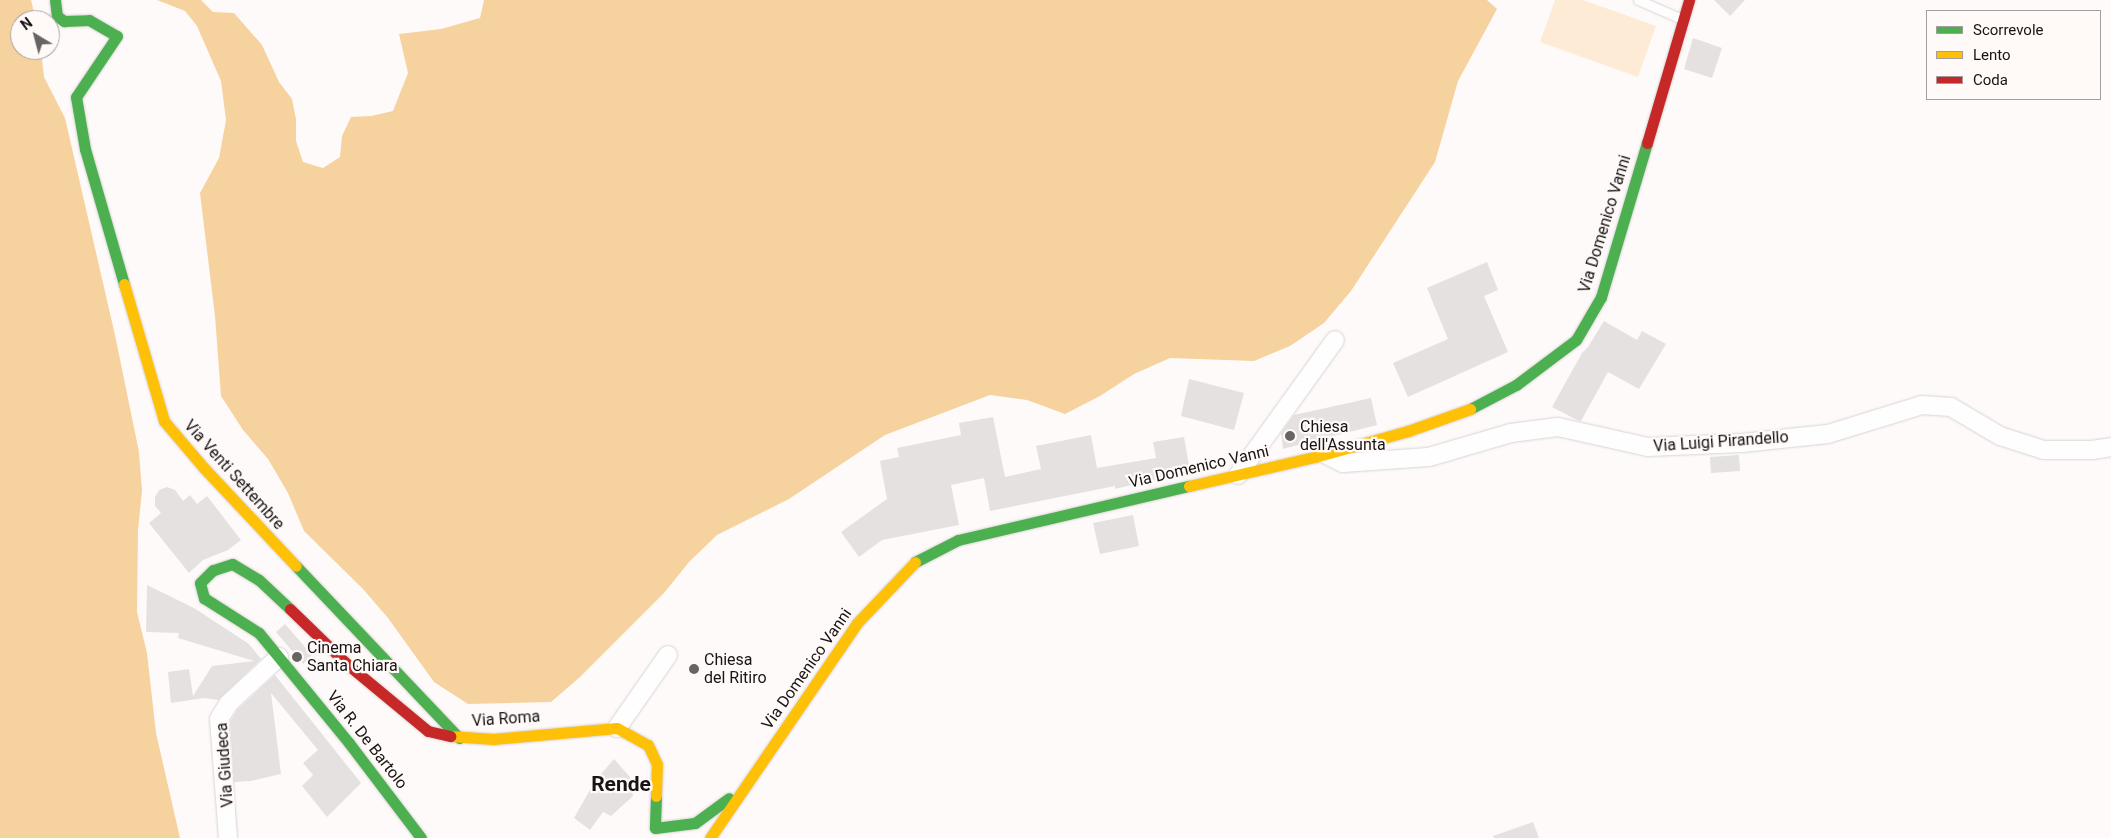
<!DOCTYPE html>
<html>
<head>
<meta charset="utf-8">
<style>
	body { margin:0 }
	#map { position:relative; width:2111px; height:838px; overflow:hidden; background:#fefaf9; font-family:Roboto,sans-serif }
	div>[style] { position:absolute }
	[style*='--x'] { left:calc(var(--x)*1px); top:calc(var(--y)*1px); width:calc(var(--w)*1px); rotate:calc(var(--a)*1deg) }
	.green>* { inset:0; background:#fdebd5 }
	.forest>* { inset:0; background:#f6d29f }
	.building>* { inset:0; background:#e5e1e1 }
	.roads { filter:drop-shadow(0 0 1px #d8d4d3) drop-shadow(0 0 1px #d8d4d3) }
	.lane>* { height:9px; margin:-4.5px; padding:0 4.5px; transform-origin:4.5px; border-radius:4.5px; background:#fffefe }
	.street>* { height:18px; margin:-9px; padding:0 9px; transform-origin:9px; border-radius:9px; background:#fffefe }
	.fast>* { height:11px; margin:-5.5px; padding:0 5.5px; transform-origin:5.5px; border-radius:5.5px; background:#4caf50 }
	.slow>* { height:11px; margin:-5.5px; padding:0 5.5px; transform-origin:5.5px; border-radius:5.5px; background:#ffc107 }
	.jam>* { height:11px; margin:-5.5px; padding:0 5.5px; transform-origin:5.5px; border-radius:5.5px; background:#c62828 }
	.dots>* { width:14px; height:14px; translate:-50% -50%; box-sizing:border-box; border:2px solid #fff9f8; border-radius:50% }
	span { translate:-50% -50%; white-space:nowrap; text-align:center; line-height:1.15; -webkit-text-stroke:4.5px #fff9f8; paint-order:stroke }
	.street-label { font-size:16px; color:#191414 }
	.poi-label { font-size:16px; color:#191414 }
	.left { translate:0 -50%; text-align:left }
	.district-label { font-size:21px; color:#191414; font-weight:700 }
	.legend { position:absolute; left:1926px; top:10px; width:175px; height:90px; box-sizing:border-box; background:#fff9f8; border:1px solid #a39d9d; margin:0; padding:6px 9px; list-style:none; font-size:15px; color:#191414 }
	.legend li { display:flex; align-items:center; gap:10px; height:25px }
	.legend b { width:25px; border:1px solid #a39d9d }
	.north { position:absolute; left:10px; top:10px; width:50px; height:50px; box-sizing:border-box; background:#fff9f8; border:1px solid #a39d9d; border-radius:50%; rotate:323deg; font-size:14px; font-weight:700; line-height:20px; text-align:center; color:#191414 }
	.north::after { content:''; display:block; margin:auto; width:18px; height:22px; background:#696464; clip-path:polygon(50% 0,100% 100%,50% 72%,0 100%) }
</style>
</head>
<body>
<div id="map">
	<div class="green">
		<i style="clip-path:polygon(1555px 0,1583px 0,1656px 26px,1638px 77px,1540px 42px)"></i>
	</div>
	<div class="forest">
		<i style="clip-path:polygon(0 0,31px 0,36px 20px,20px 20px,20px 50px,41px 50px,44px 77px,65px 118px,115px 335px,139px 452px,142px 491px,138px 530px,137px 612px,147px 653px,156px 733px,180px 838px,0 838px)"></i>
		<i style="clip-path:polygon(157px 0,201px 0,213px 12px,234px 13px,262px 45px,279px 82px,292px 99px,296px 119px,296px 141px,303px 162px,323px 168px,340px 157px,342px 136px,351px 117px,371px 116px,393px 111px,408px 73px,399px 34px,441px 29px,480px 18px,484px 0,1487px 0,1497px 9px,1458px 81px,1435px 162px,1351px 291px,1324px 323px,1290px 346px,1254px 361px,1170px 358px,1134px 374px,1100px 396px,1065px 414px,1027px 400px,990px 395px,885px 435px,789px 499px,717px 535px,689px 562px,664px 593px,580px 677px,551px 702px,468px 704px,434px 682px,388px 618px,363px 589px,304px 531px,288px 493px,268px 459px,243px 430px,221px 396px,215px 316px,200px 193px,219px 158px,226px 120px,221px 81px,197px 26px,185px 11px)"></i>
	</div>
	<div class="building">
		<i style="clip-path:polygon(1714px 0,1745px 0,1730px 16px)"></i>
		<i style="clip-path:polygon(1693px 38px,1722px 48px,1712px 78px,1684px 69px)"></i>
		<i style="clip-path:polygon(1487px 262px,1498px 290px,1484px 296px,1508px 352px,1408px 397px,1393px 363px,1448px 339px,1427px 288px)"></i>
		<i style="clip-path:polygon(1604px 321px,1637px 340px,1642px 331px,1666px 344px,1639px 389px,1608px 372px,1581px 421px,1577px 420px,1552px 407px,1582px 353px,1588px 347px)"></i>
		<i style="clip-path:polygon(1189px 379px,1244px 393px,1234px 430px,1181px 416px)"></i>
		<i style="clip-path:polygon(1371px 398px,1377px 425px,1283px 449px,1281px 433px,1294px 415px)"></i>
		<i style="clip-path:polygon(993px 417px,1005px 477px,1041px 469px,1036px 446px,1091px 435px,1097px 468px,1156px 458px,1153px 442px,1184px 437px,1190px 471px,1115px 489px,1115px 486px,990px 511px,984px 478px,951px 485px,959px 525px,882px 540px,859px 557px,841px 532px,887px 499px,880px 461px,899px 457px,897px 448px,961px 435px,959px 423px)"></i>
		<i style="clip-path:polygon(1739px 455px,1740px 471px,1711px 473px,1710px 457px)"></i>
		<i style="clip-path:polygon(167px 487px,175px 490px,183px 501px,190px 495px,197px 504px,207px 496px,241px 540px,228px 550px,203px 560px,189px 573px,149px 523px,161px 513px,155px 506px,155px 497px,159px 490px)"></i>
		<i style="clip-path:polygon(1133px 515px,1139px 546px,1100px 554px,1093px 523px)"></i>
		<i style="clip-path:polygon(147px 585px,194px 608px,249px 644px,261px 659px,218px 700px,204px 698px,171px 703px,168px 672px,189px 669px,193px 696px,212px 666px,254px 661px,178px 638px,179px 633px,146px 632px)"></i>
		<i style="clip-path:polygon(285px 624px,312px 655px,303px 664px,276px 632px)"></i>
		<i style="clip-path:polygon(275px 675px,361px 783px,327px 817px,302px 786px,313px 775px,303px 763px,318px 750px,271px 693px,281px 774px,251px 781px,234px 782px,230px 722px,237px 710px)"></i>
		<i style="clip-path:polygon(614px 759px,630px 777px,633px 796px,611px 816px,603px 812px,590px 830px,574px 818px,595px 781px)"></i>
		<i style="clip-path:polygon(1533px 822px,1539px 838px,1494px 838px,1493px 836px)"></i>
	</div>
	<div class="roads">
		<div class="lane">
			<i style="--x:1638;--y:0;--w:48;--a:23.4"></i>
		</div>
		<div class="street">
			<i style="--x:1325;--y:454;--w:20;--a:27"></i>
			<i style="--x:1343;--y:463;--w:86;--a:-4"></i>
			<i style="--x:1429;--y:457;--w:85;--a:-16.3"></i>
			<i style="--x:1511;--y:433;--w:47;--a:-7.3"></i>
			<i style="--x:1558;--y:427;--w:92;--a:12.5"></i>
			<i style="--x:1648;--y:447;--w:94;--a:-2.4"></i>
			<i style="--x:1742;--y:443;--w:86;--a:-6"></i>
			<i style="--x:1828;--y:434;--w:98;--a:-17.1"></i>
			<i style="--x:1922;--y:405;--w:29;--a:4"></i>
			<i style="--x:1951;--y:407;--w:57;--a:30.6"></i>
			<i style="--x:2000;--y:436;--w:46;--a:17.7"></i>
			<i style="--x:2044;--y:450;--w:48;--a:0"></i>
			<i style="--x:2092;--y:450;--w:19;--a:-9"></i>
			<i style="--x:1238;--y:475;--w:166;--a:-54.3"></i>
			<i style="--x:617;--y:728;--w:89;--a:-55.1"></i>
			<i style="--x:228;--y:838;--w:119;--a:-94.3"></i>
			<i style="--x:219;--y:719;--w:19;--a:-58"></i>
			<i style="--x:229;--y:703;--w:68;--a:-42.6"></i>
		</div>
		<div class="fast">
			<i style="--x:55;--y:0;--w:16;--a:83"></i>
			<i style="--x:57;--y:16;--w:9;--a:36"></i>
			<i style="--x:64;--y:21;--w:25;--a:-2"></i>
			<i style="--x:89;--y:20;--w:32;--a:30"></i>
			<i style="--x:117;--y:36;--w:73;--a:123.9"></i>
			<i style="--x:76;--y:97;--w:53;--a:80.2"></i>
			<i style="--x:85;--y:149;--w:141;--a:73.9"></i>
			<i style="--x:1470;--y:409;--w:52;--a:-27.6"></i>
			<i style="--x:1516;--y:385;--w:75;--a:-36.9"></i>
			<i style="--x:1576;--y:340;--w:50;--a:-59.8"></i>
			<i style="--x:1601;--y:297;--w:161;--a:-73.4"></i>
			<i style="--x:915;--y:562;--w:48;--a:-27.1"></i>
			<i style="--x:958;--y:540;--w:237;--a:-13.2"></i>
			<i style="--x:296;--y:566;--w:237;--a:46.5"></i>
			<i style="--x:290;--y:609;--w:42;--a:-136.9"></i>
			<i style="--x:259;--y:580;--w:31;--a:-149"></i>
			<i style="--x:232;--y:564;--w:20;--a:162"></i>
			<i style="--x:213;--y:570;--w:18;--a:135"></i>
			<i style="--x:200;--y:583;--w:16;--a:75"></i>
			<i style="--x:204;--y:598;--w:65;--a:32.5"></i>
			<i style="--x:259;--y:633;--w:142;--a:50.7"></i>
			<i style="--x:349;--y:743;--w:119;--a:52.8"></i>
			<i style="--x:656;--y:796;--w:32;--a:92"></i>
			<i style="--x:655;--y:828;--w:40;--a:-7.1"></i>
			<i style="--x:695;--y:823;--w:42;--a:-36.3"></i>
		</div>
		<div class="slow">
			<i style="--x:124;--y:284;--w:143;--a:73.7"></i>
			<i style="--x:164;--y:421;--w:62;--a:49.6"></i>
			<i style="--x:204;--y:468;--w:134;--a:46.8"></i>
			<i style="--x:1189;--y:486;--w:129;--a:-13"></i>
			<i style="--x:1315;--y:457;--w:97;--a:-15.6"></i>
			<i style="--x:1408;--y:431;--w:66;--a:-19.5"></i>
			<i style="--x:450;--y:736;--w:43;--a:4"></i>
			<i style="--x:493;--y:739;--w:124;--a:-5.1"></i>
			<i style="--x:617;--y:728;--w:35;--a:29"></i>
			<i style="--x:648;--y:745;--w:21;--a:65"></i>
			<i style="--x:657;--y:764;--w:32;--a:92"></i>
			<i style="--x:710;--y:838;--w:260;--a:-55.6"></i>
			<i style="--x:857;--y:623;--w:84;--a:-46.4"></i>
		</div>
		<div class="jam">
			<i style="--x:1647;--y:143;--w:149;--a:-73.6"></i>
			<i style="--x:290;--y:609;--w:79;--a:44"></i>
			<i style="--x:347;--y:664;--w:105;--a:39.6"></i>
			<i style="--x:428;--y:731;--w:23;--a:13"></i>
		</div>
	</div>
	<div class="dots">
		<i style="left:1290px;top:436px;background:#696464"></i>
		<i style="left:297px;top:657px;background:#696464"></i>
		<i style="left:694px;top:669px;background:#696464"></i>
	</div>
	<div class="street-label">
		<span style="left:1605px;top:224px;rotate:-73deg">Via Domenico Vanni</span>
		<span style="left:1721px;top:442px;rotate:-4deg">Via Luigi Pirandello</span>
		<span style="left:1199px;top:467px;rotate:-13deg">Via Domenico Vanni</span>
		<span style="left:234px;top:475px;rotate:48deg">Via Venti Settembre</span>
		<span style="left:807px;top:669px;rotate:-55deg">Via Domenico Vanni</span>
		<span style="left:506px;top:719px;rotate:-4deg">Via Roma</span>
		<span style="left:367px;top:740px;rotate:52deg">Via R. De Bartolo</span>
		<span style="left:225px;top:765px;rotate:-94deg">Via Giudeca</span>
	</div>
	<div class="poi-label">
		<span class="left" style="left:1300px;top:436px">Chiesa<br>dell'Assunta</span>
		<span class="left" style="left:307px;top:657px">Cinema<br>Santa Chiara</span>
		<span class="left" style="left:704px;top:669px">Chiesa<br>del Ritiro</span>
	</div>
	<div class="district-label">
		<span style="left:621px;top:784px">Rende</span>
	</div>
	<ul class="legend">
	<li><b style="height:6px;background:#4caf50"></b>Scorrevole</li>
	<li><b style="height:6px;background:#ffc107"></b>Lento</li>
	<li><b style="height:6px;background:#c62828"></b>Coda</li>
	</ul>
	<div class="north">N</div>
</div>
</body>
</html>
